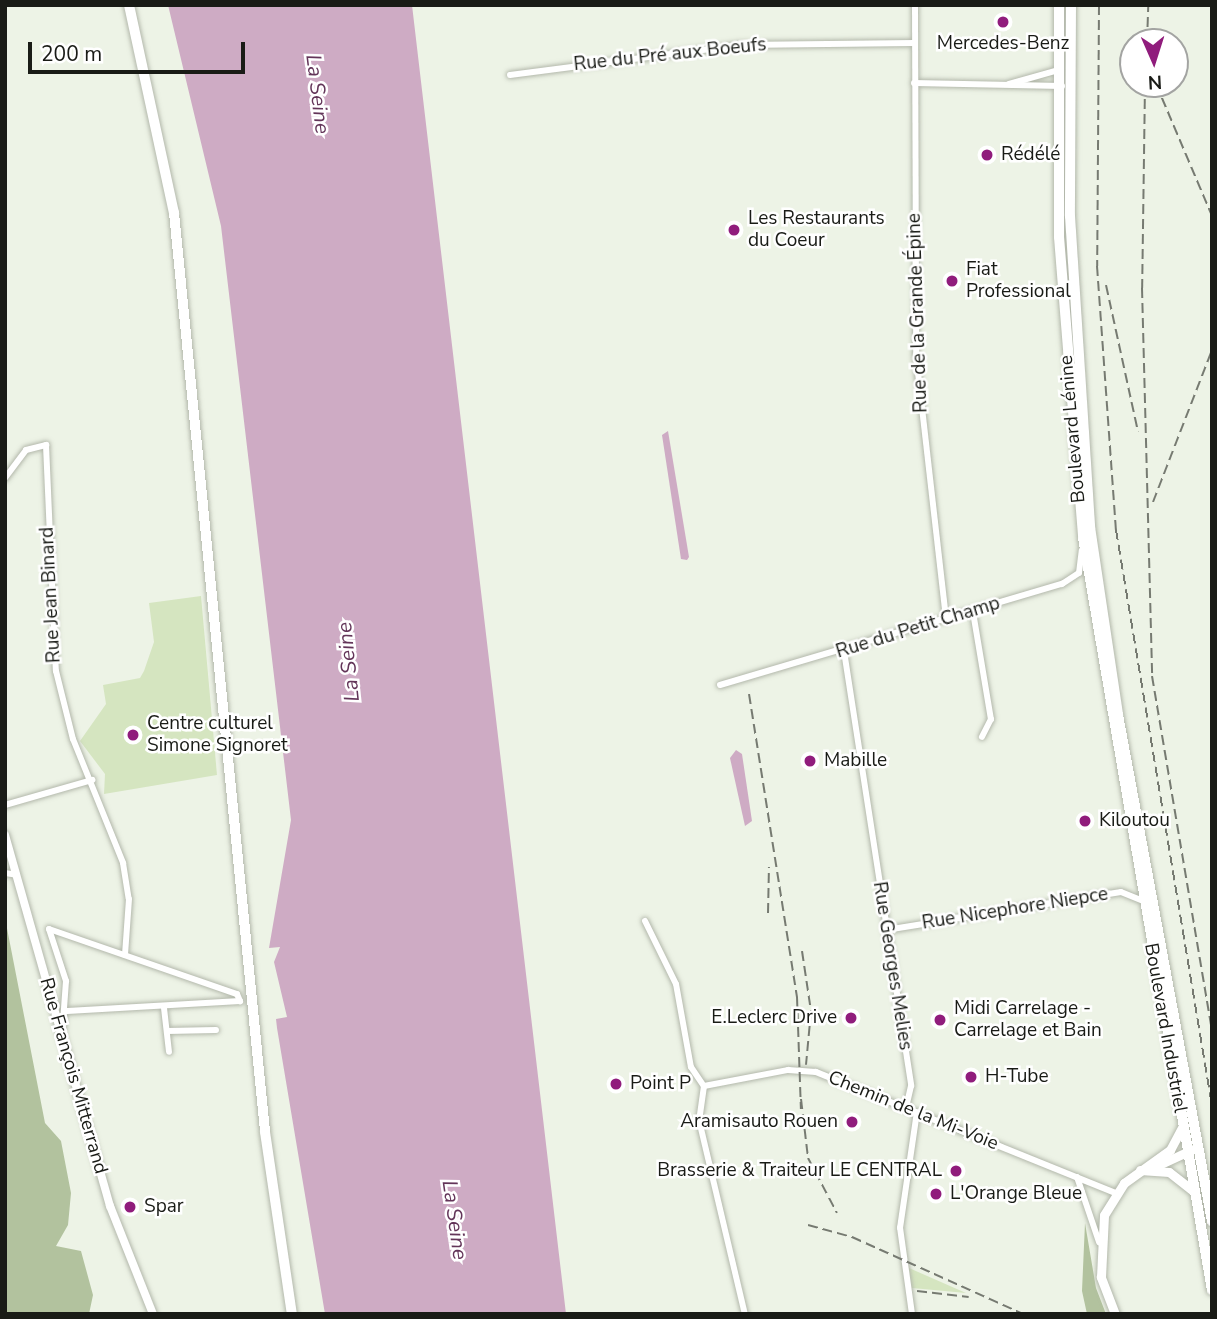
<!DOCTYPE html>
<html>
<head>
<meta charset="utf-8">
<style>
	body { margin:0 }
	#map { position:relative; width:1217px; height:1319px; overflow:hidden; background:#edf3e6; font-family:"Nunito Sans",sans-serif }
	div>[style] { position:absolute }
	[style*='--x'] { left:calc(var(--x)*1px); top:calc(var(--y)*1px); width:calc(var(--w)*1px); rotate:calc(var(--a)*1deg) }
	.green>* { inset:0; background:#d5e5c0 }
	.forest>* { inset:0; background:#b2c29e }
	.water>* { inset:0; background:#ceabc4 }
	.roads { filter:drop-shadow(0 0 2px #b3b8ab) drop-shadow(0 0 2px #b3b8ab) }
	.minor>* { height:6px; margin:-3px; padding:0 3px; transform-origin:3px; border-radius:3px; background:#fff }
	.tertiary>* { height:8px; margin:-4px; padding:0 4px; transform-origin:4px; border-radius:4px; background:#fff }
	.secondary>* { height:9px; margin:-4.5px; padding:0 4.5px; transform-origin:4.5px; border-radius:4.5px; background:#fff }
	.primary>* { height:10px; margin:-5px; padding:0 5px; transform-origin:5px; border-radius:5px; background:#fff }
	.rail>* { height:2px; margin-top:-1px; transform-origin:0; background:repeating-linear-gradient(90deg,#767a71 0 10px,transparent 0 15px) }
	.dots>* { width:19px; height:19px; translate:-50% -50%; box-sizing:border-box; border:4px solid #fff; border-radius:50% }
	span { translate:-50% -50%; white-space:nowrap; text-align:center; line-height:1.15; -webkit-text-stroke:5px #fff; paint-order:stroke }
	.poi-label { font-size:19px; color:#191b16 }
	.left { translate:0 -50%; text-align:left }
	.right { translate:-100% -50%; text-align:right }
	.street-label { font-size:19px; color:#191b16 }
	.water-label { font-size:21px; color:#633559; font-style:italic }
	.frame { position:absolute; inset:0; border:7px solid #191b16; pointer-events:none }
	.north { position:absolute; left:1119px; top:28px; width:70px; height:70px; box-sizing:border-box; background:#fff; border:2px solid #a3a4a2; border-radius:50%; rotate:177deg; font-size:19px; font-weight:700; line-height:28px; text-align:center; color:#191b16 }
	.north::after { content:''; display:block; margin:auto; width:24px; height:32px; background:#901c7c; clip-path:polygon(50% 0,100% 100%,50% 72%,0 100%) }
	.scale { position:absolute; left:28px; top:42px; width:217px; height:32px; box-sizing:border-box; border:4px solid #191b16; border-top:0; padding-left:9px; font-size:21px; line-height:24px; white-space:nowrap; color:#191b16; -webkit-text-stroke:5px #fff; paint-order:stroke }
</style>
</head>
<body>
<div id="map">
	<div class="green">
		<i style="clip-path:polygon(201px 596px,217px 775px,104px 794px,105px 774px,80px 741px,106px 704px,103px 685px,140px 678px,144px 671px,154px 642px,149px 603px)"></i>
		<i style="clip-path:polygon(909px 1268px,966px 1293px,912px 1288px)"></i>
	</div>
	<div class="forest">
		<i style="clip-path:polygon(5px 918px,45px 1123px,61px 1141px,71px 1193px,68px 1225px,56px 1246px,81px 1251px,93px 1295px,89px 1314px,5px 1314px)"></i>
		<i style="clip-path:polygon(1085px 1223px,1096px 1288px,1106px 1314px,1087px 1314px,1082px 1291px)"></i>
	</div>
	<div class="water">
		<i style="clip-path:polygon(168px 5px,412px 5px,566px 1314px,325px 1314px,277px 1028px,276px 1019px,287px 1017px,274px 962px,280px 947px,269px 948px,291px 820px,221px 226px)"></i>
		<i style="clip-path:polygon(668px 431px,689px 557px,687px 560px,681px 559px,662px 435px)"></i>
		<i style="clip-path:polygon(736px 750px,742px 754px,752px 821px,745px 826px,730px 758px)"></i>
	</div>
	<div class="roads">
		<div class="minor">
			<i style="--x:915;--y:5;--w:350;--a:89.8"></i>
			<i style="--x:916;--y:355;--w:267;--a:83.5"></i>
			<i style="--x:510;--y:75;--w:233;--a:-7.4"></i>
			<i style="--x:741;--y:45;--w:173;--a:-0.7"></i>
			<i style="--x:914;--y:83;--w:148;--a:1.2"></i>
			<i style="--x:1009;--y:84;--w:51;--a:-15.9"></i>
			<i style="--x:5;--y:478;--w:35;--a:-53"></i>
			<i style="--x:26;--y:450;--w:21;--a:-14"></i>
			<i style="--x:46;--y:445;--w:226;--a:87.5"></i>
			<i style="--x:56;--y:671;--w:70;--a:76"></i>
			<i style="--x:73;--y:739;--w:134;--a:68"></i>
			<i style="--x:123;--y:863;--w:36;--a:81"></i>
			<i style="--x:129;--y:899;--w:56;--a:94.1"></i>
			<i style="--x:973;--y:612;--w:109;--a:80.5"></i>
			<i style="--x:991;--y:719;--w:20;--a:117"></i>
			<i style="--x:844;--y:651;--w:440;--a:81.2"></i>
			<i style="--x:911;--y:1086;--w:22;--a:103"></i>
			<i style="--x:720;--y:685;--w:357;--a:-16.5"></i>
			<i style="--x:1062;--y:584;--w:20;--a:-33"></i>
			<i style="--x:1079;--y:573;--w:23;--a:-83"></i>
			<i style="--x:5;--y:805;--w:91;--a:-16"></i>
			<i style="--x:5;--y:873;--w:12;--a:9"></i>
			<i style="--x:645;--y:921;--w:70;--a:63.8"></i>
			<i style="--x:676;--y:984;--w:84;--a:79.8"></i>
			<i style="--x:691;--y:1067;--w:23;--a:56"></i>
			<i style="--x:49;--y:929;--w:199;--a:19.1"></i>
			<i style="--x:237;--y:994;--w:8;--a:67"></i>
			<i style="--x:240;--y:1001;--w:173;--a:176.7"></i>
			<i style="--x:49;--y:929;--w:55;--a:71.9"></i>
			<i style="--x:66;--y:981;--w:55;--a:94.2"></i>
			<i style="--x:886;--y:930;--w:238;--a:-9.2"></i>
			<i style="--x:1121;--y:892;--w:24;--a:22"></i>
			<i style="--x:164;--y:1008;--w:44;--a:83.5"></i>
			<i style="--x:167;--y:1031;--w:49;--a:-1.2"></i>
			<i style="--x:704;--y:1086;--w:86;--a:-10.8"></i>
			<i style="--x:788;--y:1070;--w:28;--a:4"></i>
			<i style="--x:816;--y:1072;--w:323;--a:22"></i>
			<i style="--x:704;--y:1086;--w:34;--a:98"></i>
			<i style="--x:699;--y:1120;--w:199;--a:76.7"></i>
			<i style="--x:1077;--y:1177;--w:69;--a:71.3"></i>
			<i style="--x:912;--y:1314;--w:87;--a:-97.9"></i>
			<i style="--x:900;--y:1228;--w:117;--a:-81.7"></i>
		</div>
		<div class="tertiary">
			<i style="--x:5;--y:835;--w:386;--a:74.2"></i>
			<i style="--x:110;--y:1206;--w:116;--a:68.3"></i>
		</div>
		<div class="secondary">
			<i style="--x:1150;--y:1169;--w:47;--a:-24.9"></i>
			<i style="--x:1140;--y:1170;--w:29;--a:4"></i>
			<i style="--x:1169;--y:1172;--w:31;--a:38"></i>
			<i style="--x:1115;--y:1314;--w:40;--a:-111"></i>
			<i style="--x:1101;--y:1277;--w:62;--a:-87.2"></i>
			<i style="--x:1104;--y:1215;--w:38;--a:-58"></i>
			<i style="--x:1124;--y:1183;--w:57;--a:-35.7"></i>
			<i style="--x:1170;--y:1150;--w:26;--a:-62"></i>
		</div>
		<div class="primary">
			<i style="--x:129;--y:5;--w:213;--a:77.8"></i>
			<i style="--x:174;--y:213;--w:923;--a:84.34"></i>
			<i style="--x:265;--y:1132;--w:184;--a:81.6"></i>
			<i style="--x:1059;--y:5;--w:232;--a:90"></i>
			<i style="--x:1059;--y:237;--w:302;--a:85.4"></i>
			<i style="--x:1083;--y:538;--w:763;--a:80.27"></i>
			<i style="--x:1071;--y:5;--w:211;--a:90.3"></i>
			<i style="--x:1070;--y:216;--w:312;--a:86.3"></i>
			<i style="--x:1090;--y:527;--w:190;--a:81.5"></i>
			<i style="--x:1118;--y:715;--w:515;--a:79.48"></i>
		</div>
	</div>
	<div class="rail">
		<i style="--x:1099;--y:5;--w:261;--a:90.4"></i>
		<i style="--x:1097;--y:266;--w:265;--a:85.9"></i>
		<i style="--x:1116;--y:530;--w:584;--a:80.54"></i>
		<i style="--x:1147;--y:42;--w:37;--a:-88"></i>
		<i style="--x:1145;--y:84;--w:204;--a:90.8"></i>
		<i style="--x:1142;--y:288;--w:388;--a:88.5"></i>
		<i style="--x:1152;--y:676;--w:360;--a:80.4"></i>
		<i style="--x:1156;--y:84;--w:143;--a:67"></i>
		<i style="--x:1106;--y:285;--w:150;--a:77.7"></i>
		<i style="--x:1153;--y:502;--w:163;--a:-68.8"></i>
		<i style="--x:749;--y:694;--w:307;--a:81"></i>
		<i style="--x:797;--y:997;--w:112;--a:88"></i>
		<i style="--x:768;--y:913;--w:46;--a:-88.8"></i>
		<i style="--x:802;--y:951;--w:61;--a:81.5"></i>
		<i style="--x:811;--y:1011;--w:54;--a:95.3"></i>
		<i style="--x:801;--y:1099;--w:59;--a:83.2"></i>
		<i style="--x:808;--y:1158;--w:62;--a:62.2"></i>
		<i style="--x:808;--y:1225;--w:46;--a:15.3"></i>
		<i style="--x:852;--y:1237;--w:188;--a:24.2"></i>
		<i style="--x:917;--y:1291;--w:52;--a:6.6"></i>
	</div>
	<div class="dots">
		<i style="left:1003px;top:22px;background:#901c7c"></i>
		<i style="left:987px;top:155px;background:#901c7c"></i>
		<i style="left:734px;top:230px;background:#901c7c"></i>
		<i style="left:952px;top:281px;background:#901c7c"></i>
		<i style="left:133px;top:735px;background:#901c7c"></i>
		<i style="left:810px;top:761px;background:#901c7c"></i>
		<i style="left:1085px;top:821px;background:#901c7c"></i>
		<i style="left:851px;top:1018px;background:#901c7c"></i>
		<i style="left:940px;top:1020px;background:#901c7c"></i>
		<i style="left:971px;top:1077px;background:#901c7c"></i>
		<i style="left:616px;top:1084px;background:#901c7c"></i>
		<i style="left:852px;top:1122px;background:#901c7c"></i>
		<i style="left:956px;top:1171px;background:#901c7c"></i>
		<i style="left:936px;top:1194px;background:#901c7c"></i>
		<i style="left:130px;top:1207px;background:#901c7c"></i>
	</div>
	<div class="poi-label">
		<span style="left:1003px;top:44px">Mercedes-Benz</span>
		<span class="left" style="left:1001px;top:155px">Rédélé</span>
		<span class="left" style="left:748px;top:230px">Les Restaurants<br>du Coeur</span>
		<span class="left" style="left:966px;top:281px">Fiat<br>Professional</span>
		<span class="left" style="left:147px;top:735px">Centre culturel<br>Simone Signoret</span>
		<span class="left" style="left:824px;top:761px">Mabille</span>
		<span class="left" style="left:1099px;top:821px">Kiloutou</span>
		<span class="left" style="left:954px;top:1020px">Midi Carrelage -<br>Carrelage et Bain</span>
		<span class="right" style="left:837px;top:1018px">E.Leclerc Drive</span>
		<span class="left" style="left:985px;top:1077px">H-Tube</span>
		<span class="left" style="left:630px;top:1084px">Point P</span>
		<span class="right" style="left:838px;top:1122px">Aramisauto Rouen</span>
		<span class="right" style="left:942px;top:1171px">Brasserie &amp; Traiteur LE CENTRAL</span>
		<span class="left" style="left:950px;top:1194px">L'Orange Bleue</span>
		<span class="left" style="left:144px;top:1207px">Spar</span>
	</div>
	<div class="street-label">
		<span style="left:670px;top:55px;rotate:-6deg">Rue du Pré aux Boeufs</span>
		<span style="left:918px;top:313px;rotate:-92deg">Rue de la Grande Épine</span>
		<span style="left:1073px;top:429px;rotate:-95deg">Boulevard Lénine</span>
		<span style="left:51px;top:595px;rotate:-93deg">Rue Jean Binard</span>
		<span style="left:918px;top:628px;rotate:-17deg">Rue du Petit Champ</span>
		<span style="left:1015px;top:909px;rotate:-9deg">Rue Nicephore Niepce</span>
		<span style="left:892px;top:966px;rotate:81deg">Rue Georges Melies</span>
		<span style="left:1165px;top:1028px;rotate:80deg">Boulevard Industriel</span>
		<span style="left:73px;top:1076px;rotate:74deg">Rue François Mitterrand</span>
		<span style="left:913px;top:1111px;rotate:22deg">Chemin de la Mi-Voie</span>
	</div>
	<div class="water-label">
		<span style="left:318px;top:94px;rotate:83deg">La Seine</span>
		<span style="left:348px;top:662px;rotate:-96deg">La Seine</span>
		<span style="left:455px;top:1220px;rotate:82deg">La Seine</span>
	</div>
	<div class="frame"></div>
	<div class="north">N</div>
	<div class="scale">200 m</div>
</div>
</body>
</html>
